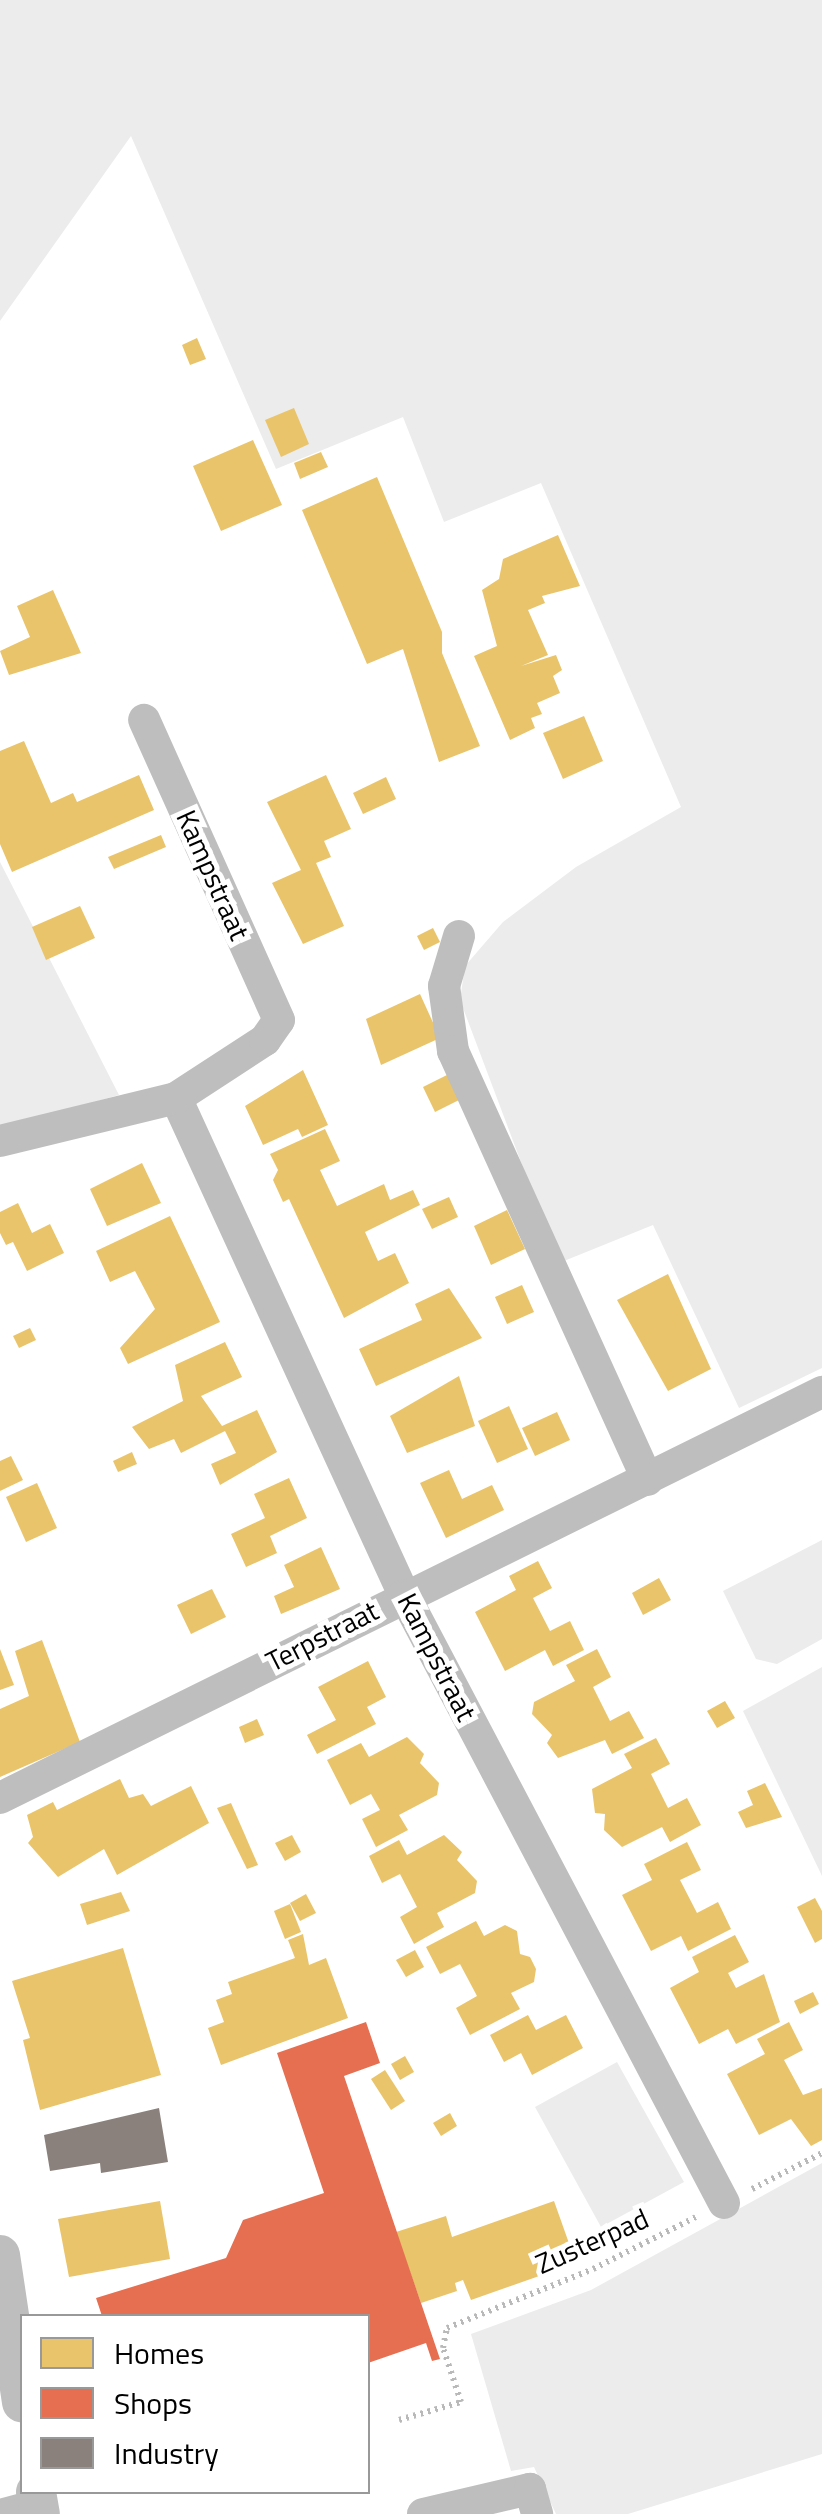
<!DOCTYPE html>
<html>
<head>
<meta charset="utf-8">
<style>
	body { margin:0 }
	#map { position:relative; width:822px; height:2514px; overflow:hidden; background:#fff; font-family:"Titillium Web",sans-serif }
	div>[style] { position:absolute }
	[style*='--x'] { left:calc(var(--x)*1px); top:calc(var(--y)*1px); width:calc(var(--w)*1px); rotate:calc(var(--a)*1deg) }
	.green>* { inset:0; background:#ececec }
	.homes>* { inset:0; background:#e9c46a }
	.shops>* { inset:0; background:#e76f51 }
	.industry>* { inset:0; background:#8a817c }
	.path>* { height:6px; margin-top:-3px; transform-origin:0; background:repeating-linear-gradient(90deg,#b9b9b9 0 2.5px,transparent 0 7.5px) }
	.minor>* { height:32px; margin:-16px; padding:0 16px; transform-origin:16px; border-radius:16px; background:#bebebe }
	.tertiary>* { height:40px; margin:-20px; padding:0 20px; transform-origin:20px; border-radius:20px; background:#bebebe }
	span { translate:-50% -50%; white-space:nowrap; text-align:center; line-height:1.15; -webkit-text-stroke:10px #fff; paint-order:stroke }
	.street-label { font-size:28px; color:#000 }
	.legend { position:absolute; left:20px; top:2314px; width:350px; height:180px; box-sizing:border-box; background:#fff; border:2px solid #999; margin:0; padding:12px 18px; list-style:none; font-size:30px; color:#000 }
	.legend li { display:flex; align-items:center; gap:20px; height:50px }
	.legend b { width:50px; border:2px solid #999 }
</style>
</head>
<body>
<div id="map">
	<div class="green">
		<i style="clip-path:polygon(0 0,822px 0,822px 1368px,739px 1408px,653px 1225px,559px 1263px,460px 1000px,465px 966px,503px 922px,576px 867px,681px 807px,541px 483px,444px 522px,403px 417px,276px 469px,131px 136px,0 321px)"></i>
		<i style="clip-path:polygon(0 862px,119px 1095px,0 1128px)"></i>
		<i style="clip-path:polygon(822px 1540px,822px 1639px,777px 1664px,756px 1659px,723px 1591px)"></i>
		<i style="clip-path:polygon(822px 1667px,822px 1876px,743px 1711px)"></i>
		<i style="clip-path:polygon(617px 2062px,684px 2182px,601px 2227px,535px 2107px)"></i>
		<i style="clip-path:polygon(822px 2163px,822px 2454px,628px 2514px,556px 2514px,534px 2467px,511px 2471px,471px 2334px,591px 2290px)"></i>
	</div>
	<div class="homes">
		<i style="clip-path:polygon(197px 338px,206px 359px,190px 365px,182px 345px)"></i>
		<i style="clip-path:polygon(294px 408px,309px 444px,281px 457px,265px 420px)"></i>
		<i style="clip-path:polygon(253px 440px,282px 505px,221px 531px,193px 466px)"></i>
		<i style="clip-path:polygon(321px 452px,328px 467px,300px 479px,294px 463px)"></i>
		<i style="clip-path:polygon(377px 477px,442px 632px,442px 653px,480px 746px,439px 762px,403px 649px,367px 664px,302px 510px)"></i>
		<i style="clip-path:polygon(558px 535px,580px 586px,542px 596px,545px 603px,528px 610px,548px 655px,521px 666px,556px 655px,562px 670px,553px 676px,560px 693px,537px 703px,542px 714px,531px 718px,535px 728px,510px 740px,474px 656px,497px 646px,482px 590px,499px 579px,503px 559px)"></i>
		<i style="clip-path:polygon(53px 590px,81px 653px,9px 675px,0 651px,30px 637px,17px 606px)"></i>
		<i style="clip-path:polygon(584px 716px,603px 761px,563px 779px,543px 733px)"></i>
		<i style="clip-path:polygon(24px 741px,51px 803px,73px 793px,77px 802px,139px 775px,154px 810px,12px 872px,0 844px,0 751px)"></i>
		<i style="clip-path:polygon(326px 775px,351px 829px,324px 841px,331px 857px,316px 863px,344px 926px,303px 944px,272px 883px,301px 870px,267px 802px)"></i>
		<i style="clip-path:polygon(386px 777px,396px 799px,363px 814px,353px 793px)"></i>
		<i style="clip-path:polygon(161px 835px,166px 847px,114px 869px,108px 857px)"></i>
		<i style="clip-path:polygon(80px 906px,95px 938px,46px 960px,32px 927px)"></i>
		<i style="clip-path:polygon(433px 928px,440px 942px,424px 950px,417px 936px)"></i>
		<i style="clip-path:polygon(420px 994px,440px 1038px,381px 1065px,366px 1019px)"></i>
		<i style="clip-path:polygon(303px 1070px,328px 1125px,302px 1137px,298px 1129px,263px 1145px,245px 1106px)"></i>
		<i style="clip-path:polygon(449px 1074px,461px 1099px,435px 1112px,423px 1087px)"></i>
		<i style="clip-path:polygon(325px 1129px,340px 1161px,320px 1170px,337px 1206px,384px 1184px,390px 1200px,413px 1190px,420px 1205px,365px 1232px,378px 1261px,395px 1253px,409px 1283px,344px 1318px,289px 1199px,283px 1202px,273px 1180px,278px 1170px,270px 1154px)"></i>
		<i style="clip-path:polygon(142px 1163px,161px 1203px,107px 1226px,90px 1189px)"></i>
		<i style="clip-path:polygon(449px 1197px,458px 1217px,432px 1229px,422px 1209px)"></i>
		<i style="clip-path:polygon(18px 1203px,32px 1233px,50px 1224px,64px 1253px,27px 1271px,13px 1242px,6px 1245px,0 1233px,0 1212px)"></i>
		<i style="clip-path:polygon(507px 1210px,525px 1249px,491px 1265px,474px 1226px)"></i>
		<i style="clip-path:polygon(170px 1216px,220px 1322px,128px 1364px,120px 1348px,155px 1309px,135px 1271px,110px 1282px,96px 1251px)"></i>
		<i style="clip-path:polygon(668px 1274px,711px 1369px,668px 1391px,617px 1300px)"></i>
		<i style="clip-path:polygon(522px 1285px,534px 1312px,507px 1324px,495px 1297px)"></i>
		<i style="clip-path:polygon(449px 1288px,482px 1338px,376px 1386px,359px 1349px,422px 1320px,415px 1304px)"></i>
		<i style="clip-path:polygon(30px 1328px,36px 1340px,19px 1348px,13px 1336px)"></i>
		<i style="clip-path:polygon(225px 1342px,242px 1377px,201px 1396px,222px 1426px,257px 1410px,277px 1452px,220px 1485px,211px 1464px,236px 1453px,225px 1431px,181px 1453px,174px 1439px,149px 1449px,132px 1427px,183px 1401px,175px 1365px)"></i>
		<i style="clip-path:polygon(459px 1376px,475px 1426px,407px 1453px,390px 1416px)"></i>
		<i style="clip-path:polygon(509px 1406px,528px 1449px,497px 1463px,478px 1421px)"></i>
		<i style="clip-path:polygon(557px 1412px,570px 1440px,535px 1456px,522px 1428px)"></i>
		<i style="clip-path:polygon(132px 1452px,137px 1464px,118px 1472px,113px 1461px)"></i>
		<i style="clip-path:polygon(11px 1456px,23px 1480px,0 1491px,0 1461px)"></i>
		<i style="clip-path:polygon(449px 1470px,462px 1499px,492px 1485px,504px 1510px,446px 1538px,420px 1483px)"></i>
		<i style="clip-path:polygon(289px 1478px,307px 1518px,270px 1536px,277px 1553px,246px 1567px,231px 1534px,265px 1518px,254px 1494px)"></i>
		<i style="clip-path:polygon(37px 1483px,57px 1528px,26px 1542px,6px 1497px)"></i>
		<i style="clip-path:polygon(321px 1547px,340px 1589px,281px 1614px,274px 1596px,294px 1587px,284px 1565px)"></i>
		<i style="clip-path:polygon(538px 1561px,552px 1588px,533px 1598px,550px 1631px,570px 1621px,584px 1650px,553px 1666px,545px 1650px,505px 1671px,475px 1612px,516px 1590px,509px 1576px)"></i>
		<i style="clip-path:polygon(659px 1578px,671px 1600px,643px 1615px,632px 1593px)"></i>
		<i style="clip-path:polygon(212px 1589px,226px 1617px,191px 1634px,177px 1605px)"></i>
		<i style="clip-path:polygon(42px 1640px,80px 1742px,0 1777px,0 1709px,29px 1696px,15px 1651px)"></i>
		<i style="clip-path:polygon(0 1649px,14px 1685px,0 1690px)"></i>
		<i style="clip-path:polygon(597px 1649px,611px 1677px,593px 1687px,610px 1721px,629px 1711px,644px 1738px,612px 1754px,605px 1740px,558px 1758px,547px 1743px,552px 1735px,532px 1714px,534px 1702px,575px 1681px,566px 1665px)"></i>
		<i style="clip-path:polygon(368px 1661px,386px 1697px,367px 1707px,376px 1724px,317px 1754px,307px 1735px,336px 1720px,318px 1687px)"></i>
		<i style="clip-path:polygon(725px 1701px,735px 1718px,717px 1728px,707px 1711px)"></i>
		<i style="clip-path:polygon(257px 1719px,264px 1735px,245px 1743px,239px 1727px)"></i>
		<i style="clip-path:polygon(407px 1737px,424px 1754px,420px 1763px,439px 1783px,437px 1795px,399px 1815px,408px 1830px,376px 1847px,362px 1819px,380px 1810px,371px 1794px,350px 1805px,327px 1760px,361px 1743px,369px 1757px)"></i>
		<i style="clip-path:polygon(656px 1738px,670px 1764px,651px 1774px,668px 1808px,687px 1798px,701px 1825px,670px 1842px,662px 1827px,622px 1847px,604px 1830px,605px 1814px,595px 1813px,592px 1789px,632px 1768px,624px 1754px)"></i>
		<i style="clip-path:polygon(120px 1779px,129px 1798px,143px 1794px,151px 1806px,191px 1786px,209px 1823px,117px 1875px,104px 1849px,58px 1877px,28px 1843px,33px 1837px,27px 1815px,53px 1802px,57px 1810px)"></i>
		<i style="clip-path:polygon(765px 1783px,782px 1817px,746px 1828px,738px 1812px,753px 1805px,747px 1791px)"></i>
		<i style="clip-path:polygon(231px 1803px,258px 1865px,247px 1869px,217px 1808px)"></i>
		<i style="clip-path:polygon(292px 1835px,301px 1852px,285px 1861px,275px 1843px)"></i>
		<i style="clip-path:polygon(444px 1835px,462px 1852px,457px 1860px,477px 1881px,475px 1893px,437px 1913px,444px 1927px,414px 1944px,400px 1917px,417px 1907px,400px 1874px,382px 1883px,369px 1856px,399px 1840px,407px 1855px)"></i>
		<i style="clip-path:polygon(687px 1842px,701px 1870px,680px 1880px,697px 1913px,718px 1902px,731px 1929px,688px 1951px,681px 1936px,651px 1951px,622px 1895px,652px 1880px,644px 1864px)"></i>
		<i style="clip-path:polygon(121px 1892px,130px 1911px,87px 1925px,80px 1904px)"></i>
		<i style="clip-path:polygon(306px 1894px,316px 1913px,300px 1921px,290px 1903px)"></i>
		<i style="clip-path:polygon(815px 1898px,822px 1911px,822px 1939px,815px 1943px,797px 1907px)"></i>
		<i style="clip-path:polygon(290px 1904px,301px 1932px,285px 1939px,274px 1911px)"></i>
		<i style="clip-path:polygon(476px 1921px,484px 1936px,505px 1925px,517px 1931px,520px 1954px,530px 1957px,536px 1969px,534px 1982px,511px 1993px,520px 2009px,470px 2035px,456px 2008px,477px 1996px,460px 1964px,440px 1974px,426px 1947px)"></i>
		<i style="clip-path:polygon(303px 1934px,309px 1965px,326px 1958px,348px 2018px,221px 2065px,208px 2028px,224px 2022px,216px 2000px,232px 1994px,228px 1982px,295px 1958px,288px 1940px)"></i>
		<i style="clip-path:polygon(735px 1935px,749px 1962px,728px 1973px,736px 1988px,764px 1974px,780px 2022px,736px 2044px,728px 2029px,699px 2044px,670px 1988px,699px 1972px,692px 1957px)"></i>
		<i style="clip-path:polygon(123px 1948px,161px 2075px,40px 2110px,23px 2040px,30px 2038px,12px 1981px)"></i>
		<i style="clip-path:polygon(415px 1950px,424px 1967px,406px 1977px,396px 1960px)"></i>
		<i style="clip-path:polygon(813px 1992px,819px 2004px,800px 2014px,794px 2001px)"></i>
		<i style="clip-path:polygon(528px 2015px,536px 2030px,566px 2015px,583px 2048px,532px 2075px,521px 2053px,504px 2062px,490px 2035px)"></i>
		<i style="clip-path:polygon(789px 2022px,803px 2050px,784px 2060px,803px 2095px,822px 2088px,822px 2140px,811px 2146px,791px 2119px,759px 2135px,727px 2074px,765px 2054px,757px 2039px)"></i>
		<i style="clip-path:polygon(405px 2056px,414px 2072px,400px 2080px,391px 2064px)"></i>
		<i style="clip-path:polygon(385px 2070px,405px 2101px,391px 2110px,371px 2079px)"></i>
		<i style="clip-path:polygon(450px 2113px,457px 2126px,441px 2136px,433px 2123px)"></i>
		<i style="clip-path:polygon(160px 2201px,170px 2259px,69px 2277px,58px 2219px)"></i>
		<i style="clip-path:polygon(554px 2201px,576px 2263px,471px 2300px,463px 2280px,455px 2283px,457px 2291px,421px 2303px,396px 2232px,446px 2216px,452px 2237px)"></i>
	</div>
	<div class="shops">
		<i style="clip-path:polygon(366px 2022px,380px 2063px,344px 2076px,440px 2359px,432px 2361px,426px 2343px,368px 2363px,368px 2316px,102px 2316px,96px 2298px,226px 2258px,243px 2220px,324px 2193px,277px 2053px)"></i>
	</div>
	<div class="industry">
		<i style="clip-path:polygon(159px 2108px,168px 2162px,101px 2173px,100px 2163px,50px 2171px,44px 2135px)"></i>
	</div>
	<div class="path">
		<i style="--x:752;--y:2189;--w:79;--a:-27.2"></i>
		<i style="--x:399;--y:2420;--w:65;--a:-16.2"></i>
		<i style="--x:461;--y:2402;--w:57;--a:-108.4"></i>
		<i style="--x:443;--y:2348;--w:20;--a:-79"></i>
		<i style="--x:447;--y:2328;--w:157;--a:-22"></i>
		<i style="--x:593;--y:2269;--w:115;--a:-26.8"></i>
	</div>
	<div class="minor">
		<i style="--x:459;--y:936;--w:52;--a:106.7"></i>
		<i style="--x:444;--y:986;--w:66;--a:82.1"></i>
		<i style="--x:453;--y:1051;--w:471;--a:65.6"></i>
		<i style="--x:176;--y:1098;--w:547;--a:65.36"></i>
		<i style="--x:404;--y:1595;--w:687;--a:62.24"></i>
		<i style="--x:0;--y:1141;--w:181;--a:-13.7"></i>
		<i style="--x:176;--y:1098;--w:106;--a:-33.1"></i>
		<i style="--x:265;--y:1040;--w:24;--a:-55"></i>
		<i style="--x:279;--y:1020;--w:329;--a:-114.2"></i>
		<i style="--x:0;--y:1798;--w:917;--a:-26.29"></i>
		<i style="--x:4;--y:2514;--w:35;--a:-15"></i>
		<i style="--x:423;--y:2514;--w:110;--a:-13.2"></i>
		<i style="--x:530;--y:2489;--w:26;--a:74"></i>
	</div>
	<div class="tertiary">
		<i style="--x:0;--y:2255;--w:149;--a:81.5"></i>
		<i style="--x:36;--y:2492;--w:22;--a:80"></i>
	</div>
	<div class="street-label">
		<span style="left:213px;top:875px;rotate:66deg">Kampstraat</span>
		<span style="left:322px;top:1636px;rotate:-27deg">Terpstraat</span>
		<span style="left:437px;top:1657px;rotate:63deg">Kampstraat</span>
		<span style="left:592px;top:2241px;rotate:-24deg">Zusterpad</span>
	</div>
	<ul class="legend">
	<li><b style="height:28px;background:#e9c46a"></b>Homes</li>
	<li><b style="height:28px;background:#e76f51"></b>Shops</li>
	<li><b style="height:28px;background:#8a817c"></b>Industry</li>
	</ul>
</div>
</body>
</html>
